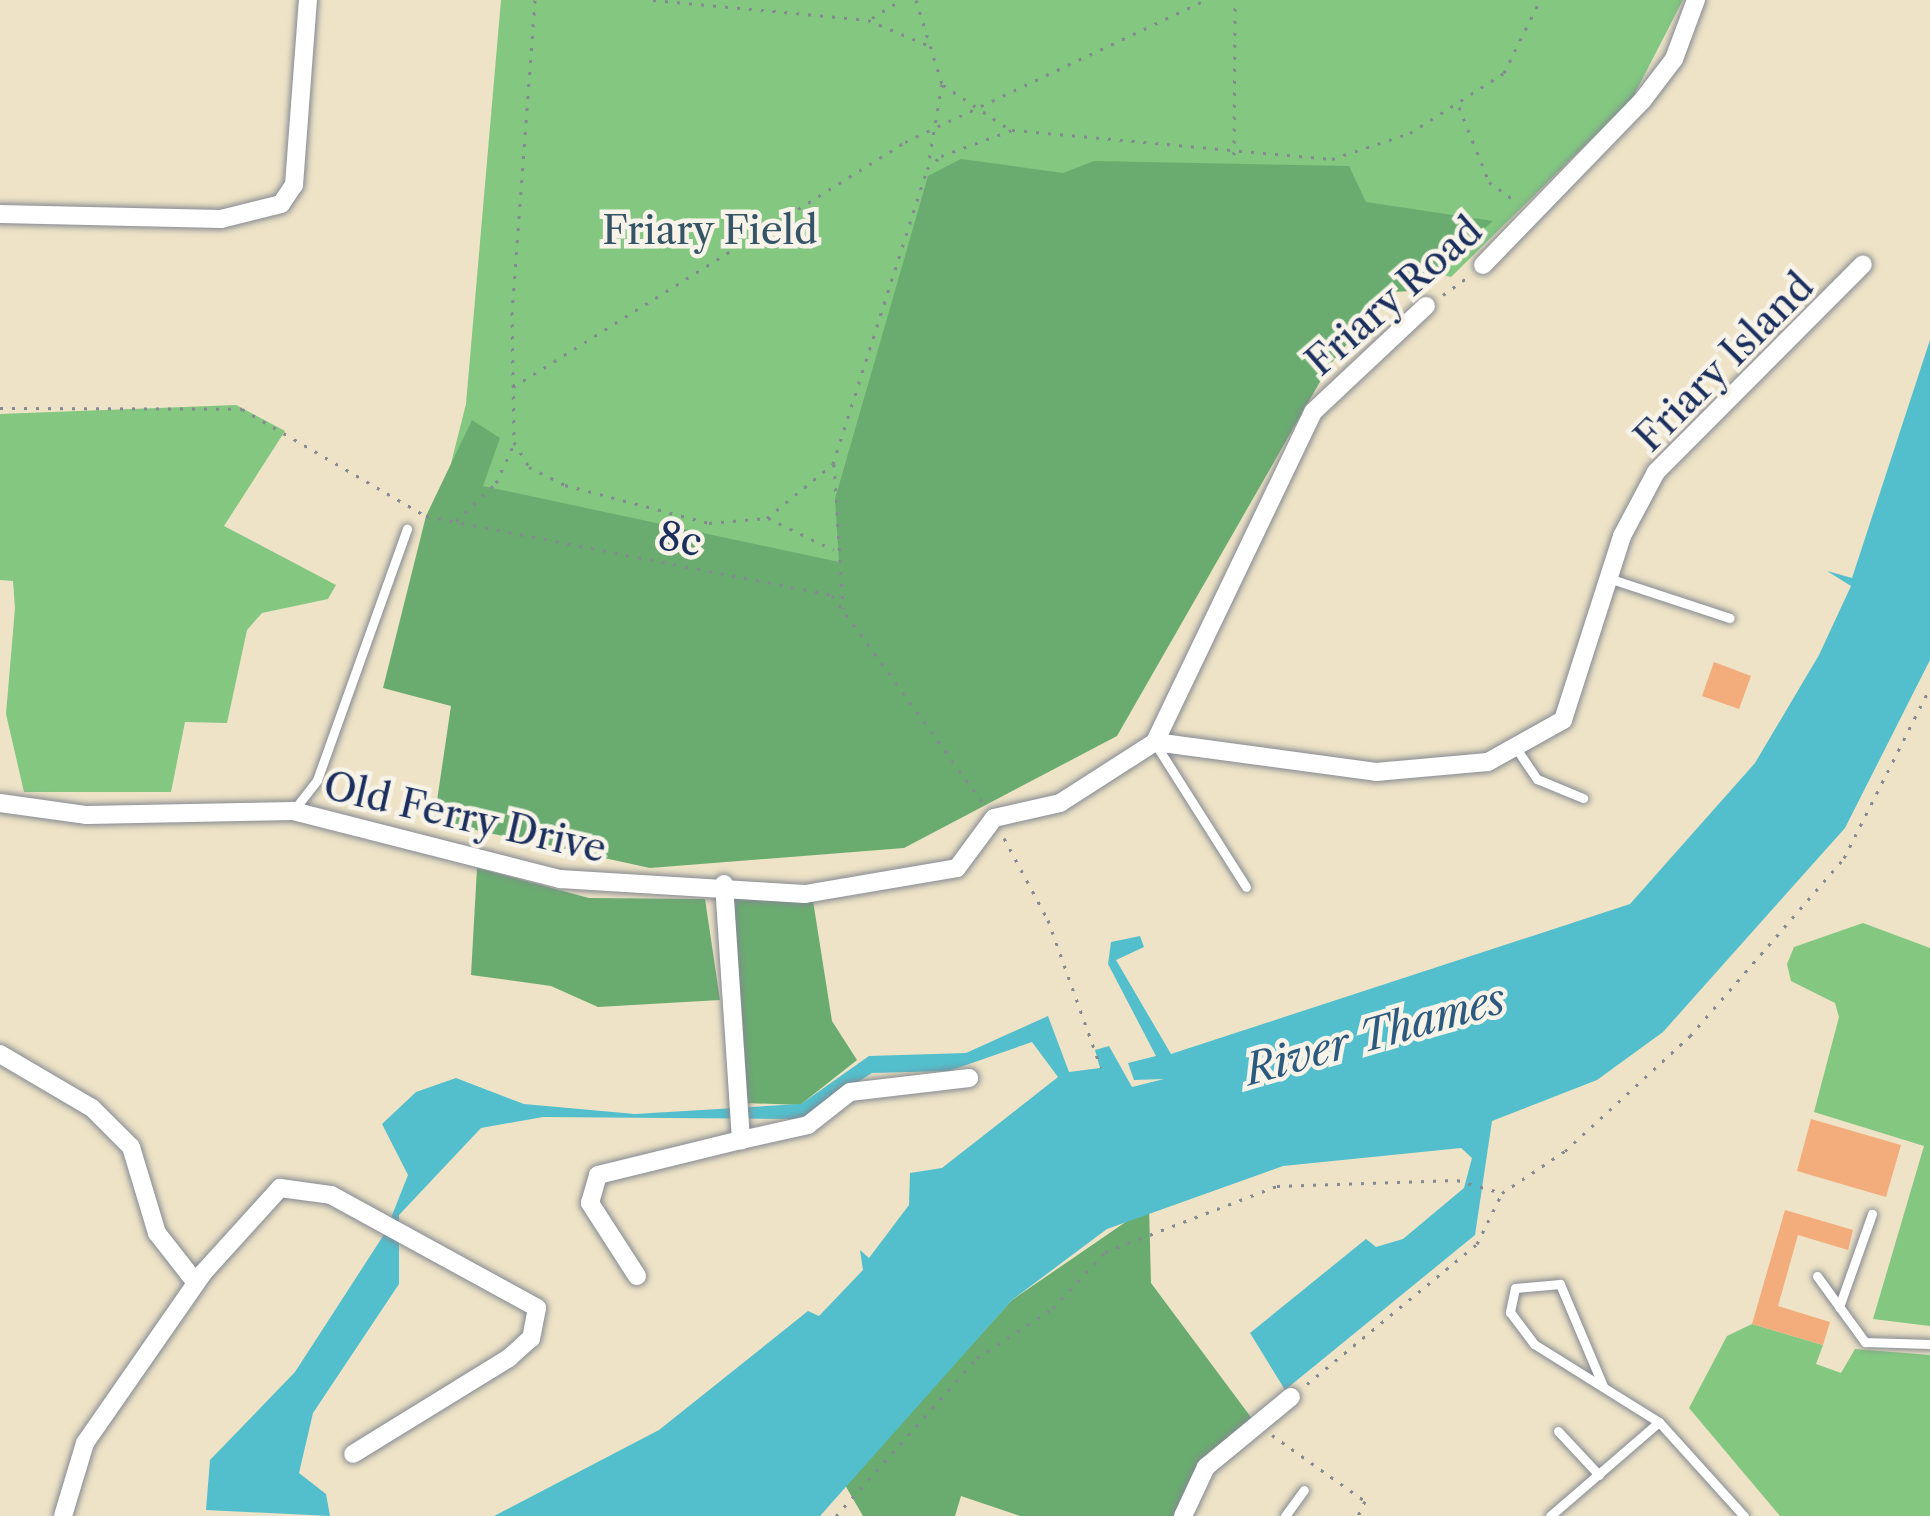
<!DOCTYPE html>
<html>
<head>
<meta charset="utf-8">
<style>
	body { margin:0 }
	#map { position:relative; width:1930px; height:1516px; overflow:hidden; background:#eee3c6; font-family:"Libre Caslon Text",serif }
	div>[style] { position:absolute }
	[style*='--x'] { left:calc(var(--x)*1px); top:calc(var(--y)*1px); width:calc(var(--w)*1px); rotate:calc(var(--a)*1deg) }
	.green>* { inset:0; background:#83c781 }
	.forest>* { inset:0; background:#6aac6f }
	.water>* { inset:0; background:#53bfcd }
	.building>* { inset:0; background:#f3ac7c }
	.path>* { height:3px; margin-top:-1.5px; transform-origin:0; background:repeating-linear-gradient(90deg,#848992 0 3px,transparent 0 12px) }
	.roads { filter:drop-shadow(0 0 3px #848992) drop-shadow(0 0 3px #848992) }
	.lane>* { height:9px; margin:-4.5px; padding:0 4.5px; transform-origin:4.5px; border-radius:4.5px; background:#fff }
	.street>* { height:18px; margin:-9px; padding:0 9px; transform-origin:9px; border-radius:9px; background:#fff }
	span { translate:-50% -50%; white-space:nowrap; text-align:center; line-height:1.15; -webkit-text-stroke:9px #f7f3e8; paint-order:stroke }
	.park-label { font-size:39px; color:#355567 }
	.street-label { font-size:39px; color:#1b2f5e }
	.water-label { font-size:42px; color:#2c5a7f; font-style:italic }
</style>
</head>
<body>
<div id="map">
	<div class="green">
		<i style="clip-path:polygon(501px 0,1683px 0,1632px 99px,1451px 277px,1238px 222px,850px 592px,440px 507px,466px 404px)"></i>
		<i style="clip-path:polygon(236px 405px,285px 431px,224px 526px,336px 585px,328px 599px,262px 613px,247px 630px,227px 723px,185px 722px,171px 792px,24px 792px,6px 714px,15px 608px,13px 581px,0 580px,0 414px)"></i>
		<i style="clip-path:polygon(1863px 923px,1930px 948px,1930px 1326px,1873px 1319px,1924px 1146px,1814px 1112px,1839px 1017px,1835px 1003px,1791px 981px,1787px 964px,1794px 947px)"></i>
		<i style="clip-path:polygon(1752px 1324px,1823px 1345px,1816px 1364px,1841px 1373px,1855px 1349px,1930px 1355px,1930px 1516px,1780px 1516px,1689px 1408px,1727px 1336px)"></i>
	</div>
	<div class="forest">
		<i style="clip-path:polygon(961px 159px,1063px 173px,1094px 161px,1349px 166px,1366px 202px,1493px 221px,1412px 291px,1390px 292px,1329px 366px,1117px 736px,904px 848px,650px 868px,434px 821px,451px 706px,383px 688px,426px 516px,472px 420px,500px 438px,483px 486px,839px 562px,835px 499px,928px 176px)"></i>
		<i style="clip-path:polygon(477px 868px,589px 898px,705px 899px,720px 1000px,598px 1007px,551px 986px,471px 975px)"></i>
		<i style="clip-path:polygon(811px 888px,832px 1021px,857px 1060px,800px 1105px,745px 1103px,718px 895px)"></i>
		<i style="clip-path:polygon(1149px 1206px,1151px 1283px,1256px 1424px,1206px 1467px,1183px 1516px,1020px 1516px,961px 1496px,955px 1516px,863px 1516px,845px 1485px,1012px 1300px)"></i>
	</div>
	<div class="water">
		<i style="clip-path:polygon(1930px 340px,1930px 660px,1845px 828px,1663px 1032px,1597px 1080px,1492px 1121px,1475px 1235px,1285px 1390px,1250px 1333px,1366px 1239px,1376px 1247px,1403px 1239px,1464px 1188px,1472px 1158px,1461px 1148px,1283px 1166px,1107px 1229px,1012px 1300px,820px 1516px,494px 1516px,659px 1430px,808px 1311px,819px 1316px,863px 1270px,860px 1250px,869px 1258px,909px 1205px,910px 1173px,942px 1168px,1058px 1077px,1032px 1042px,949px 1071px,872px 1073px,800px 1119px,543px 1117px,481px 1128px,399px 1215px,399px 1284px,313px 1413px,299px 1473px,326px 1494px,330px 1516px,206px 1510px,210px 1460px,295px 1372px,385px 1233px,408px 1175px,382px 1124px,416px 1092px,456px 1078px,524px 1104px,635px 1114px,801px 1104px,869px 1056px,966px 1053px,1048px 1016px,1069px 1072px,1100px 1068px,1095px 1050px,1109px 1046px,1132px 1087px,1164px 1079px,1134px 1080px,1128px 1063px,1156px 1056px,1108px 964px,1111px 942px,1140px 936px,1144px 947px,1116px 960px,1171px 1054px,1630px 904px,1755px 763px,1819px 655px,1851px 586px,1827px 571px,1852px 578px)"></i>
	</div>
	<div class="building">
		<i style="clip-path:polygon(1714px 662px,1751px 676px,1739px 709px,1702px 696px)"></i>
		<i style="clip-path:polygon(1811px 1119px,1901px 1145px,1886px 1197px,1797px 1171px)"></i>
		<i style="clip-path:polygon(1785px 1210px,1853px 1230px,1848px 1250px,1798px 1235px,1778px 1306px,1830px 1322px,1823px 1345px,1752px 1324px)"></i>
	</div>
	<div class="path">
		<i style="--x:535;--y:0;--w:313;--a:94.2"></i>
		<i style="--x:512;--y:312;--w:130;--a:89.1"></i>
		<i style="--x:514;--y:442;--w:29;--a:59"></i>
		<i style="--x:529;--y:467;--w:40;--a:26.6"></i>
		<i style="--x:565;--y:485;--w:149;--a:14.8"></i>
		<i style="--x:709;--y:523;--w:58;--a:-4.9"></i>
		<i style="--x:767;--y:518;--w:85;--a:-39.3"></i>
		<i style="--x:833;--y:464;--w:310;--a:-72.3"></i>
		<i style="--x:927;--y:169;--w:19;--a:-43"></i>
		<i style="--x:941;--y:156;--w:76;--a:-20.1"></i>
		<i style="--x:1012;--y:130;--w:321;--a:5.2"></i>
		<i style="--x:1332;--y:159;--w:82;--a:-18.4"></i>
		<i style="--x:1410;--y:133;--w:112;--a:-32.6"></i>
		<i style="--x:1504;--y:73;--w:81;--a:-63.7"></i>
		<i style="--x:653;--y:0;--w:216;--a:5.3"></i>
		<i style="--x:868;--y:20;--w:67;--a:22.8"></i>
		<i style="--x:916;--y:0;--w:88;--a:72.8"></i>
		<i style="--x:942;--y:84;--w:83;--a:99.7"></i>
		<i style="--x:872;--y:18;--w:34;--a:-32"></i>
		<i style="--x:943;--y:85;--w:79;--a:33.7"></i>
		<i style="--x:1459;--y:107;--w:81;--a:68.2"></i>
		<i style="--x:1489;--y:182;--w:36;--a:36"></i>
		<i style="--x:1234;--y:155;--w:155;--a:-89.6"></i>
		<i style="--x:1443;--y:295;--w:32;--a:-36"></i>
		<i style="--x:513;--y:387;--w:462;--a:-32"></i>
		<i style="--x:905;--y:142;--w:332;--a:-25.3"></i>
		<i style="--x:0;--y:408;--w:242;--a:0.2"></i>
		<i style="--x:242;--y:409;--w:213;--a:30.2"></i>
		<i style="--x:426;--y:516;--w:414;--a:11"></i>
		<i style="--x:832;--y:595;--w:258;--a:54"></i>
		<i style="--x:834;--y:464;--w:145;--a:86.4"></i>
		<i style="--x:768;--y:518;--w:73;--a:25.9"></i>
		<i style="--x:456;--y:521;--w:55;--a:-43.5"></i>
		<i style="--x:496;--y:483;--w:43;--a:-65.2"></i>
		<i style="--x:1004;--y:838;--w:93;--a:61.8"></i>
		<i style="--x:1048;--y:920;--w:157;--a:70.3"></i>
		<i style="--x:1307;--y:1384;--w:220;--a:-39.5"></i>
		<i style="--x:1477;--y:1244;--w:57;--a:-63.9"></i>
		<i style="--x:1272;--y:1435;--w:114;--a:35.4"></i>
		<i style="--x:1365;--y:1501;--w:17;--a:115"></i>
		<i style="--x:836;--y:1516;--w:212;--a:-48.3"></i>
		<i style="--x:977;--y:1358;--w:91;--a:-33.3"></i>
		<i style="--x:1053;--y:1308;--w:76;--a:-47.1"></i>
		<i style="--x:1105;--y:1252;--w:184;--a:-21"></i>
		<i style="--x:1277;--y:1186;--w:180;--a:-1.9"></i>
		<i style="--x:1457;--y:1180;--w:47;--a:16.1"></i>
		<i style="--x:1502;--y:1193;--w:76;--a:-33.7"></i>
		<i style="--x:1565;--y:1151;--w:170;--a:-42.6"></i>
		<i style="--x:1690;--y:1036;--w:235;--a:-49.1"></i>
		<i style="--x:1844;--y:858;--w:191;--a:-63.2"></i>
	</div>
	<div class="roads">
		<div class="lane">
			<i style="--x:1608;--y:578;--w:128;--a:18.2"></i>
			<i style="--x:1156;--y:745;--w:168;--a:57.6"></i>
			<i style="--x:1518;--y:751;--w:34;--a:56"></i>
			<i style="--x:1537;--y:779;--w:50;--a:22.4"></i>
			<i style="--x:293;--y:811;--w:39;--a:-52"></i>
			<i style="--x:317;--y:780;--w:267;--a:-70.3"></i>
			<i style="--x:1817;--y:1276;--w:82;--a:54"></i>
			<i style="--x:1865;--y:1342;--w:65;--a:1.8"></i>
			<i style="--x:1839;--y:1307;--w:99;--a:-70.5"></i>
			<i style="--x:1603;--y:1386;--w:111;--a:-112.9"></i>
			<i style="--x:1560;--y:1284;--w:45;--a:174.9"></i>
			<i style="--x:1515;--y:1288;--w:25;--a:102"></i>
			<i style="--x:1510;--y:1312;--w:40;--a:53"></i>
			<i style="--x:1534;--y:1344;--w:147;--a:32"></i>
			<i style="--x:1659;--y:1422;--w:127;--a:47.9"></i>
			<i style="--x:1558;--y:1431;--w:60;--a:47"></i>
			<i style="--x:1285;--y:1516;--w:32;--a:-54"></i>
			<i style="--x:1550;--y:1516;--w:144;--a:-40.8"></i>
		</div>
		<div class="street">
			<i style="--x:0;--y:214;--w:221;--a:1.3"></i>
			<i style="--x:221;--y:219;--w:62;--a:-14"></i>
			<i style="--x:281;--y:204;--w:23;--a:-56"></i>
			<i style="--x:294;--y:185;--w:186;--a:-85.7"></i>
			<i style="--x:1483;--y:265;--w:228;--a:-45.9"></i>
			<i style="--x:1642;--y:101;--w:53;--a:-52.7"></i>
			<i style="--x:1674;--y:59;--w:63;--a:-69.6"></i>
			<i style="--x:1155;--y:742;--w:366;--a:-64.4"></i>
			<i style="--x:1313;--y:412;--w:155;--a:-43.2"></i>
			<i style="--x:0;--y:803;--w:88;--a:7.9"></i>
			<i style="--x:87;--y:815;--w:206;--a:-1.1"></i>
			<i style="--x:293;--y:811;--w:276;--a:14.3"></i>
			<i style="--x:560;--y:879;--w:245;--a:3.5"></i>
			<i style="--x:805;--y:894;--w:154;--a:-9.7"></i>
			<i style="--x:957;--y:868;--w:62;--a:-53.5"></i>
			<i style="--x:994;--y:818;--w:68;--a:-12.8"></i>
			<i style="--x:1060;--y:803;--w:113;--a:-32.7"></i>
			<i style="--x:1155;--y:742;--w:223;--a:7.7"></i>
			<i style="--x:1376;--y:772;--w:112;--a:-5.1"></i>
			<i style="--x:1488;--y:762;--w:86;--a:-29.2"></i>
			<i style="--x:1563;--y:720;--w:193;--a:-72.2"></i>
			<i style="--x:1622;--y:536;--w:72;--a:-62"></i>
			<i style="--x:1656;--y:472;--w:293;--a:-45.1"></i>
			<i style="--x:724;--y:884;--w:257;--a:86.2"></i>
			<i style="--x:741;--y:1140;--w:69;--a:-12.6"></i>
			<i style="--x:808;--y:1125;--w:53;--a:-38.2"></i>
			<i style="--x:850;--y:1092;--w:120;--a:-6.7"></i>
			<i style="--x:0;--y:1054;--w:107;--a:30.4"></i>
			<i style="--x:92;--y:1108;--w:55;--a:45"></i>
			<i style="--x:131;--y:1147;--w:90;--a:73.2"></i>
			<i style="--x:157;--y:1233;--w:63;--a:52"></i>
			<i style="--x:637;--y:1276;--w:87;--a:-122.8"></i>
			<i style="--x:590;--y:1203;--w:29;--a:-74"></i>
			<i style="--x:598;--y:1175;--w:147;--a:-13.8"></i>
			<i style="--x:63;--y:1516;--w:76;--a:-73.2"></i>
			<i style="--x:85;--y:1443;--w:207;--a:-55.2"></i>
			<i style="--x:203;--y:1273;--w:115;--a:-47.8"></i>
			<i style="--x:280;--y:1188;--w:51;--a:7.8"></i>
			<i style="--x:331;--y:1195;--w:235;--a:28.7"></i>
			<i style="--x:537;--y:1308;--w:31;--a:101"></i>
			<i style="--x:531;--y:1338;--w:30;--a:138"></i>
			<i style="--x:509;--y:1358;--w:183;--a:148.4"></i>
			<i style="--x:1183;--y:1516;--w:54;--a:-64.9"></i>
			<i style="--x:1206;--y:1467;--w:110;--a:-39.5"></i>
		</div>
	</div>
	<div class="park-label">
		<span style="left:710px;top:230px">Friary Field</span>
	</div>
	<div class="street-label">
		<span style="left:1394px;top:296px;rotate:-41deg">Friary Road</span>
		<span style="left:1724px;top:362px;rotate:-45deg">Friary Island</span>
		<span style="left:680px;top:539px;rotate:11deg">8c</span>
		<span style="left:465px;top:817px;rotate:13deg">Old Ferry Drive</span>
	</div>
	<div class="water-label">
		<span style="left:1375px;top:1034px;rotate:-16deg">River Thames</span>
	</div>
</div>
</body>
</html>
